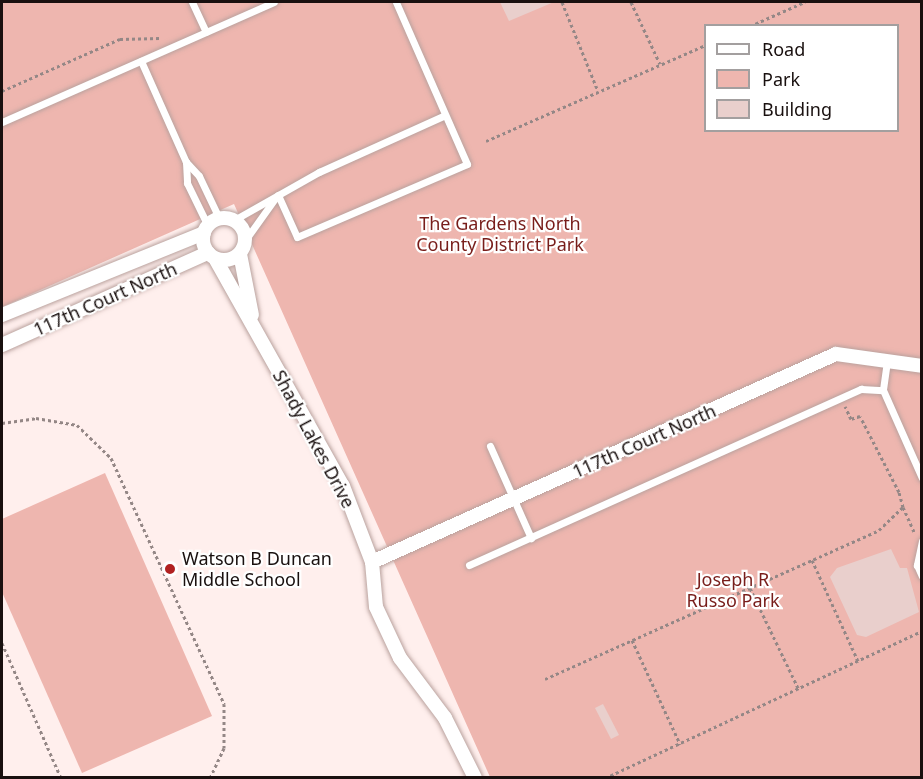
<!DOCTYPE html>
<html>
<head>
<meta charset="utf-8">
<style>
	body { margin:0 }
	#map { position:relative; width:923px; height:779px; overflow:hidden; background:#ffefed; font-family:"Noto Sans",sans-serif }
	div>[style] { position:absolute }
	[style*='--x'] { left:calc(var(--x)*1px); top:calc(var(--y)*1px); width:calc(var(--w)*1px); rotate:calc(var(--a)*1deg) }
	.green>* { inset:0; background:#eeb6af }
	.building>* { inset:0; background:#e9cfcc }
	.path>* { height:3px; margin-top:-1.5px; transform-origin:0; background:repeating-linear-gradient(90deg,#948786 0 3px,transparent 0 6px) }
	.roads { filter:drop-shadow(0 0 2px #baa29e) drop-shadow(0 0 2px #baa29e) }
	.service>* { height:7px; margin:-3.5px; padding:0 3.5px; transform-origin:3.5px; border-radius:3.5px; background:#fff }
	.minor>* { height:14px; margin:-7px; padding:0 7px; transform-origin:7px; border-radius:7px; background:#fff }
	.minor>.ring { margin:-7px; padding:0; box-sizing:content-box; background:none; border:14px solid #fff; border-radius:50% }
	.dots>* { width:16px; height:16px; translate:-50% -50%; box-sizing:border-box; border:3px solid #fff; border-radius:50% }
	span { translate:-50% -50%; white-space:nowrap; text-align:center; line-height:1.15; -webkit-text-stroke:4.5px #fff; paint-order:stroke }
	.park-label { font-size:18px; color:#781d1a }
	.street-label { font-size:18px; color:#19100f }
	.poi-label { font-size:18px; color:#19100f }
	.left { translate:0 -50%; text-align:left }
	.frame { position:absolute; inset:0; border:3px solid #19100f; pointer-events:none }
	.legend { position:absolute; left:704px; top:24px; width:195px; height:108px; box-sizing:border-box; background:#fff; border:2px solid #a39f9f; margin:0; padding:8px 10px; list-style:none; font-size:18px; color:#19100f }
	.legend li { display:flex; align-items:center; gap:12px; height:30px }
	.legend b { width:30px; border:2px solid #a39f9f }
</style>
</head>
<body>
<div id="map">
	<div class="green">
		<i style="clip-path:polygon(evenodd,2px 2px,921px 2px,921px 777px,490px 777px,234px 204px,2px 307px,2px 2px,706px 26px,898px 26px,898px 130px,706px 130px,706px 26px)"></i>
		<i style="clip-path:polygon(105px 473px,212px 716px,82px 773px,2px 592px,2px 519px)"></i>
	</div>
	<div class="building">
		<i style="clip-path:polygon(500px 2px,554px 2px,509px 21px)"></i>
		<i style="clip-path:polygon(891px 549px,900px 568px,907px 568px,919px 612px,866px 637px,857px 635px,830px 577px,837px 568px)"></i>
		<i style="clip-path:polygon(603px 704px,619px 735px,611px 739px,595px 708px)"></i>
	</div>
	<div class="path">
		<i style="--x:562;--y:2;--w:96;--a:68"></i>
		<i style="--x:631;--y:2;--w:68;--a:64.9"></i>
		<i style="--x:750;--y:26;--w:60;--a:-23.6"></i>
		<i style="--x:2;--y:91;--w:129;--a:-23.8"></i>
		<i style="--x:120;--y:39;--w:40;--a:-1.4"></i>
		<i style="--x:486;--y:141;--w:240;--a:-23.6"></i>
		<i style="--x:2;--y:423;--w:34;--a:-8"></i>
		<i style="--x:36;--y:418;--w:42;--a:9.7"></i>
		<i style="--x:77;--y:425;--w:47;--a:44.1"></i>
		<i style="--x:111;--y:458;--w:271;--a:65.3"></i>
		<i style="--x:224;--y:704;--w:44;--a:90"></i>
		<i style="--x:224;--y:748;--w:33;--a:115"></i>
		<i style="--x:903;--y:507;--w:27;--a:66"></i>
		<i style="--x:812;--y:560;--w:113;--a:65.5"></i>
		<i style="--x:750;--y:588;--w:113;--a:64.3"></i>
		<i style="--x:632;--y:640;--w:115;--a:65.2"></i>
		<i style="--x:2;--y:643;--w:147;--a:66.4"></i>
		<i style="--x:545;--y:679;--w:366;--a:-24"></i>
		<i style="--x:879;--y:530;--w:33;--a:-44"></i>
		<i style="--x:903;--y:507;--w:16;--a:-105"></i>
		<i style="--x:899;--y:492;--w:85;--a:-117.2"></i>
		<i style="--x:860;--y:416;--w:9;--a:162"></i>
		<i style="--x:851;--y:419;--w:14;--a:-115"></i>
		<i style="--x:605;--y:778;--w:349;--a:-24.9"></i>
	</div>
	<div class="roads">
		<div class="service">
			<i style="--x:192;--y:2;--w:33;--a:65"></i>
			<i style="--x:141;--y:61;--w:111;--a:66"></i>
			<i style="--x:186;--y:162;--w:19;--a:47"></i>
			<i style="--x:199;--y:176;--w:47;--a:64.5"></i>
			<i style="--x:2;--y:122;--w:297;--a:-23.8"></i>
			<i style="--x:186;--y:162;--w:21;--a:87"></i>
			<i style="--x:187;--y:183;--w:48;--a:64"></i>
			<i style="--x:278;--y:195;--w:46;--a:65.7"></i>
			<i style="--x:297;--y:237;--w:185;--a:-23.2"></i>
			<i style="--x:467;--y:164;--w:177;--a:-113.7"></i>
			<i style="--x:234;--y:220;--w:98;--a:-29.5"></i>
			<i style="--x:319;--y:172;--w:138;--a:-24.3"></i>
			<i style="--x:246;--y:239;--w:52;--a:-54.5"></i>
			<i style="--x:887;--y:361;--w:29;--a:98"></i>
			<i style="--x:883;--y:390;--w:96;--a:66.1"></i>
			<i style="--x:490;--y:446;--w:101;--a:66"></i>
			<i style="--x:922;--y:541;--w:25;--a:102"></i>
			<i style="--x:917;--y:565;--w:12;--a:66"></i>
			<i style="--x:469;--y:565;--w:430;--a:-24.2"></i>
			<i style="--x:861;--y:389;--w:22;--a:3"></i>
		</div>
		<div class="minor">
			<i class="ring" style="left:203px;top:218px;width:28px;height:28px"></i>
			<i style="--x:240;--y:254;--w:62;--a:78.9"></i>
			<i style="--x:216;--y:260;--w:259;--a:60.7"></i>
			<i style="--x:343;--y:486;--w:81;--a:69.1"></i>
			<i style="--x:372;--y:562;--w:45;--a:84.9"></i>
			<i style="--x:376;--y:607;--w:56;--a:64.8"></i>
			<i style="--x:400;--y:658;--w:75;--a:53.1"></i>
			<i style="--x:445;--y:718;--w:67;--a:63.4"></i>
			<i style="--x:2;--y:315;--w:218;--a:-22.1"></i>
			<i style="--x:2;--y:345;--w:226;--a:-24.1"></i>
			<i style="--x:372;--y:562;--w:508;--a:-24.15"></i>
			<i style="--x:836;--y:354;--w:87;--a:7.9"></i>
		</div>
	</div>
	<div class="dots">
		<i style="left:170px;top:569px;background:#b12121"></i>
	</div>
	<div class="park-label">
		<span style="left:500px;top:234px">The Gardens North<br>County District Park</span>
		<span style="left:733px;top:590px">Joseph R<br>Russo Park</span>
	</div>
	<div class="street-label">
		<span style="left:105px;top:299px;rotate:-24deg">117th Court North</span>
		<span style="left:314px;top:439px;rotate:62deg">Shady Lakes Drive</span>
		<span style="left:644px;top:441px;rotate:-24deg">117th Court North</span>
	</div>
	<div class="poi-label">
		<span class="left" style="left:182px;top:569px">Watson B Duncan<br>Middle School</span>
	</div>
	<div class="frame"></div>
	<ul class="legend">
	<li><b style="height:8px;background:#fff"></b>Road</li>
	<li><b style="height:16px;background:#eeb6af"></b>Park</li>
	<li><b style="height:16px;background:#e9cfcc"></b>Building</li>
	</ul>
</div>
</body>
</html>
